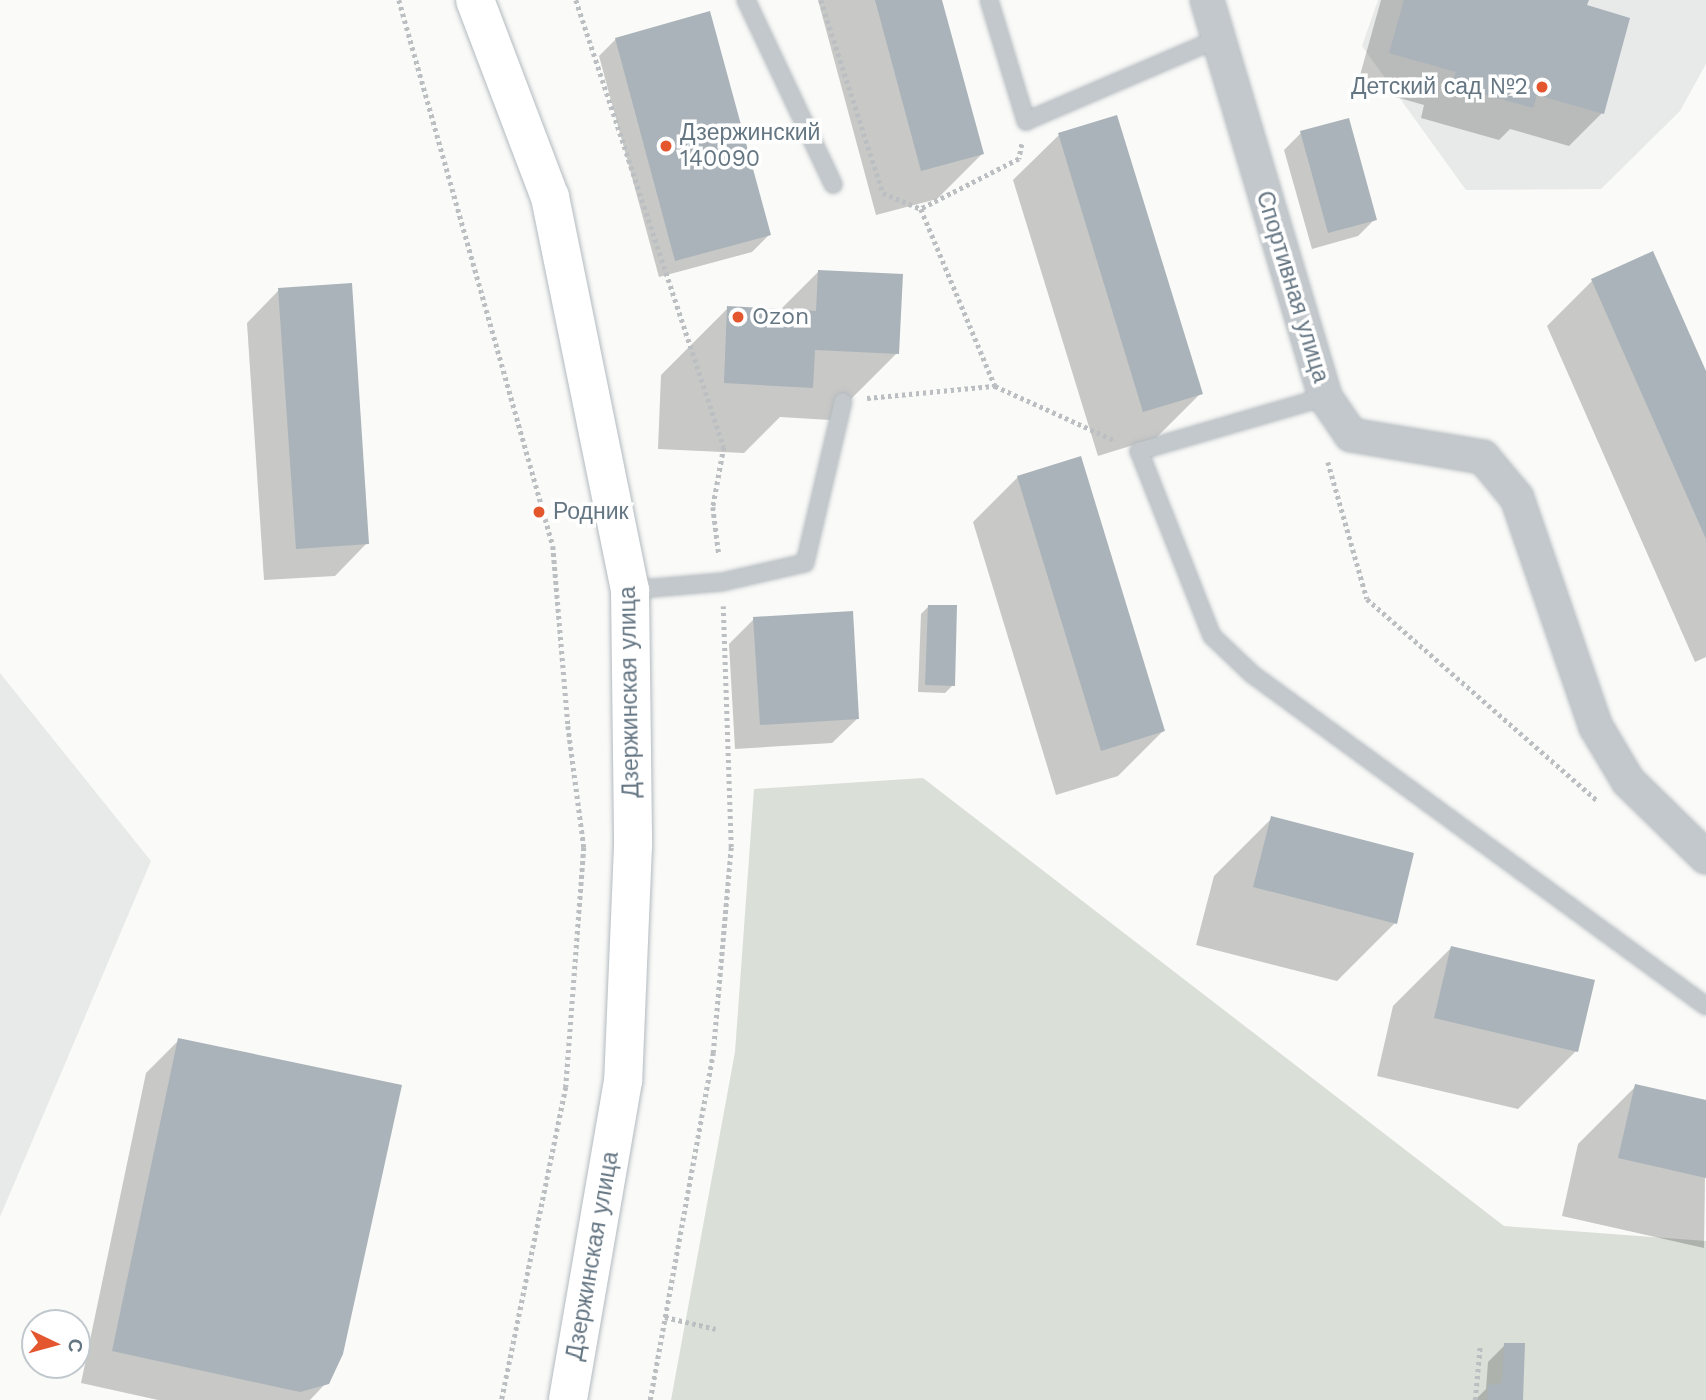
<!DOCTYPE html>
<html>
<head>
<meta charset="utf-8">
<style>
	body { margin:0 }
	#map { position:relative; width:1706px; height:1400px; overflow:hidden; background:#fafaf8; font-family:"Work Sans",sans-serif }
	div>[style] { position:absolute }
	[style*='--x'] { left:calc(var(--x)*1px); top:calc(var(--y)*1px); width:calc(var(--w)*1px); rotate:calc(var(--a)*1deg) }
	.built>* { inset:0; background:#e8e9e9 }
	.green>* { inset:0; background:#dadfd7 }
	.shadow>* { inset:0; background:#0003 }
	.building>* { inset:0; background:#aab3b9 }
	.path>* { height:4.5px; margin-top:-2.25px; transform-origin:0; background:repeating-linear-gradient(90deg,#bbbfc2 0 3.5px,transparent 0 7px) }
	.roads { filter:drop-shadow(0 0 2px #b3babf) drop-shadow(0 0 2px #b3babf) }
	.service>* { height:16px; margin:-8px; padding:0 8px; transform-origin:8px; border-radius:8px; background:#c3c8cc }
	.minor>* { height:32px; margin:-16px; padding:0 16px; transform-origin:16px; border-radius:16px; background:#c3c8cc }
	.secondary>* { height:38px; margin:-19px; padding:0 19px; transform-origin:19px; border-radius:19px; background:#fff }
	.dots>* { width:19px; height:19px; translate:-50% -50%; box-sizing:border-box; border:4px solid #fff; border-radius:50% }
	span { translate:-50% -50%; white-space:nowrap; text-align:center; line-height:1.15; -webkit-text-stroke:7px #fff; paint-order:stroke }
	.poi-label { font-size:23px; color:#657683 }
	.right { translate:-100% -50%; text-align:right }
	.left { translate:0 -50%; text-align:left }
	.street-label { font-size:23px; color:#657683 }
	.north { position:absolute; left:21px; top:1309px; width:70px; height:70px; box-sizing:border-box; background:#fff; border:2px solid #c1c8cd; border-radius:50%; rotate:95deg; font-size:19px; font-weight:700; line-height:28px; text-align:center; color:#657683 }
	.north::after { content:''; display:block; margin:auto; width:24px; height:32px; background:#e4572e; clip-path:polygon(50% 0,100% 100%,50% 72%,0 100%) }
</style>
</head>
<body>
<div id="map">
	<div class="built">
		<i style="clip-path:polygon(1378px 0,1706px 0,1706px 64px,1680px 111px,1601px 189px,1466px 190px,1362px 46px)"></i>
		<i style="clip-path:polygon(0 673px,151px 861px,0 1217px)"></i>
	</div>
	<div class="green">
		<i style="clip-path:polygon(923px 778px,1504px 1226px,1706px 1241px,1706px 1400px,671px 1400px,735px 1052px,754px 789px)"></i>
	</div>
	<div class="shadow">
		<i style="clip-path:polygon(818px 0,940px 0,982px 154px,937px 199px,876px 215px)"></i>
		<i style="clip-path:polygon(1381px 0,1587px 0,1585px 7px,1628px 19px,1602px 113px,1569px 146px,1510px 129px,1499px 140px,1421px 118px,1424px 105px,1357px 86px)"></i>
		<i style="clip-path:polygon(616px 39px,769px 235px,752px 252px,659px 277px,599px 56px)"></i>
		<i style="clip-path:polygon(1301px 133px,1375px 219px,1358px 236px,1312px 249px,1284px 150px)"></i>
		<i style="clip-path:polygon(1059px 135px,1201px 393px,1156px 438px,1098px 456px,1013px 180px)"></i>
		<i style="clip-path:polygon(819px 271px,897px 353px,830px 420px,780px 417px,744px 453px,658px 449px,661px 375px,728px 308px,779px 311px)"></i>
		<i style="clip-path:polygon(1592px 281px,1706px 375px,1706px 657px,1695px 662px,1547px 326px)"></i>
		<i style="clip-path:polygon(279px 290px,367px 543px,335px 576px,264px 580px,247px 323px)"></i>
		<i style="clip-path:polygon(1018px 477px,1163px 731px,1118px 776px,1056px 795px,973px 522px)"></i>
		<i style="clip-path:polygon(929px 606px,953px 685px,945px 693px,918px 692px,921px 614px)"></i>
		<i style="clip-path:polygon(754px 619px,858px 718px,832px 743px,735px 749px,729px 644px)"></i>
		<i style="clip-path:polygon(1272px 818px,1395px 923px,1337px 981px,1196px 945px,1214px 876px)"></i>
		<i style="clip-path:polygon(1451px 948px,1576px 1051px,1518px 1109px,1377px 1076px,1393px 1006px)"></i>
		<i style="clip-path:polygon(179px 1040px,327px 1382px,310px 1400px,158px 1400px,81px 1383px,146px 1073px)"></i>
		<i style="clip-path:polygon(1636px 1086px,1706px 1102px,1704px 1248px,1562px 1216px,1578px 1144px)"></i>
		<i style="clip-path:polygon(1505px 1345px,1521px 1400px,1475px 1400px,1486px 1389px,1488px 1362px)"></i>
	</div>
	<div class="building">
		<i style="clip-path:polygon(875px 0,942px 0,984px 154px,921px 171px)"></i>
		<i style="clip-path:polygon(1404px 0,1589px 0,1587px 5px,1630px 18px,1604px 114px,1537px 95px,1533px 108px,1452px 85px,1456px 72px,1389px 53px)"></i>
		<i style="clip-path:polygon(710px 11px,771px 235px,675px 261px,615px 38px)"></i>
		<i style="clip-path:polygon(1117px 115px,1203px 394px,1143px 412px,1058px 133px)"></i>
		<i style="clip-path:polygon(1349px 118px,1377px 220px,1328px 233px,1300px 131px)"></i>
		<i style="clip-path:polygon(1653px 251px,1706px 371px,1706px 539px,1591px 279px)"></i>
		<i style="clip-path:polygon(818px 270px,903px 274px,899px 354px,815px 350px,813px 388px,724px 383px,727px 306px,816px 311px)"></i>
		<i style="clip-path:polygon(352px 283px,369px 544px,296px 549px,278px 288px)"></i>
		<i style="clip-path:polygon(1081px 456px,1165px 731px,1101px 751px,1017px 476px)"></i>
		<i style="clip-path:polygon(928px 605px,957px 605px,955px 686px,925px 685px)"></i>
		<i style="clip-path:polygon(853px 611px,859px 719px,760px 725px,753px 617px)"></i>
		<i style="clip-path:polygon(1271px 816px,1414px 853px,1397px 924px,1253px 887px)"></i>
		<i style="clip-path:polygon(1451px 946px,1595px 980px,1578px 1052px,1434px 1018px)"></i>
		<i style="clip-path:polygon(178px 1038px,402px 1085px,343px 1354px,329px 1384px,300px 1392px,112px 1351px)"></i>
		<i style="clip-path:polygon(1635px 1084px,1706px 1100px,1706px 1178px,1618px 1158px)"></i>
		<i style="clip-path:polygon(1504px 1343px,1525px 1343px,1523px 1400px,1487px 1400px,1488px 1385px,1502px 1383px)"></i>
	</div>
	<div class="path">
		<i style="--x:399;--y:0;--w:567;--a:74.25"></i>
		<i style="--x:553;--y:546;--w:181;--a:85.2"></i>
		<i style="--x:568;--y:726;--w:122;--a:82.5"></i>
		<i style="--x:584;--y:847;--w:241;--a:94.3"></i>
		<i style="--x:566;--y:1087;--w:319;--a:101.6"></i>
		<i style="--x:576;--y:0;--w:471;--a:71.7"></i>
		<i style="--x:724;--y:447;--w:61;--a:100.4"></i>
		<i style="--x:713;--y:507;--w:48;--a:82.9"></i>
		<i style="--x:821;--y:0;--w:203;--a:72.2"></i>
		<i style="--x:883;--y:193;--w:41;--a:22.8"></i>
		<i style="--x:1022;--y:144;--w:15;--a:101"></i>
		<i style="--x:1019;--y:159;--w:110;--a:153"></i>
		<i style="--x:921;--y:209;--w:192;--a:67.3"></i>
		<i style="--x:995;--y:386;--w:133;--a:24.4"></i>
		<i style="--x:867;--y:398;--w:129;--a:-5.4"></i>
		<i style="--x:1328;--y:462;--w:142;--a:74.1"></i>
		<i style="--x:1367;--y:599;--w:307;--a:41.2"></i>
		<i style="--x:665;--y:1317;--w:52;--a:13.2"></i>
		<i style="--x:650;--y:1400;--w:353;--a:-79.7"></i>
		<i style="--x:713;--y:1053;--w:207;--a:-85"></i>
		<i style="--x:731;--y:847;--w:241;--a:-91.9"></i>
		<i style="--x:1475;--y:1400;--w:54;--a:-84.7"></i>
	</div>
	<div class="roads">
		<div class="service">
			<i style="--x:746;--y:0;--w:204;--a:64.7"></i>
			<i style="--x:989;--y:0;--w:127;--a:73"></i>
			<i style="--x:1026;--y:121;--w:198;--a:-23.2"></i>
			<i style="--x:1208;--y:43;--w:12;--a:-42"></i>
			<i style="--x:1325;--y:397;--w:194;--a:163.8"></i>
			<i style="--x:1139;--y:451;--w:199;--a:68.5"></i>
			<i style="--x:1212;--y:636;--w:55;--a:43.5"></i>
			<i style="--x:1252;--y:674;--w:562;--a:36.18"></i>
			<i style="--x:630;--y:590;--w:92;--a:-5"></i>
			<i style="--x:722;--y:582;--w:85;--a:-12.9"></i>
			<i style="--x:805;--y:563;--w:166;--a:-76.8"></i>
		</div>
		<div class="minor">
			<i style="--x:1207;--y:0;--w:414;--a:73.4"></i>
			<i style="--x:1325;--y:397;--w:46;--a:55.6"></i>
			<i style="--x:1351;--y:435;--w:134;--a:9.5"></i>
			<i style="--x:1483;--y:457;--w:53;--a:50.3"></i>
			<i style="--x:1517;--y:498;--w:242;--a:71"></i>
			<i style="--x:1596;--y:727;--w:63;--a:59.3"></i>
			<i style="--x:1628;--y:781;--w:109;--a:44.3"></i>
		</div>
		<div class="secondary">
			<i style="--x:475;--y:0;--w:211;--a:69.2"></i>
			<i style="--x:550;--y:197;--w:401;--a:78.5"></i>
			<i style="--x:630;--y:590;--w:256;--a:89.3"></i>
			<i style="--x:633;--y:846;--w:235;--a:92.4"></i>
			<i style="--x:623;--y:1081;--w:324;--a:99.8"></i>
		</div>
	</div>
	<div class="dots">
		<i style="left:1542px;top:87px;background:#e4572e"></i>
		<i style="left:666px;top:146px;background:#e4572e"></i>
		<i style="left:738px;top:317px;background:#e4572e"></i>
		<i style="left:539px;top:512px;background:#e4572e"></i>
	</div>
	<div class="poi-label">
		<span class="right" style="left:1528px;top:87px">Детский сад №2</span>
		<span class="left" style="left:680px;top:146px">Дзержинский<br>140090</span>
		<span class="left" style="left:752px;top:317px">Ozon</span>
		<span class="left" style="left:553px;top:512px">Родник</span>
	</div>
	<div class="street-label">
		<span style="left:1292px;top:287px;rotate:73deg">Спортивная улица</span>
		<span style="left:630px;top:692px;rotate:-91deg">Дзержинская улица</span>
		<span style="left:593px;top:1256px;rotate:-80deg">Дзержинская улица</span>
	</div>
	<div class="north">С</div>
</div>
</body>
</html>
